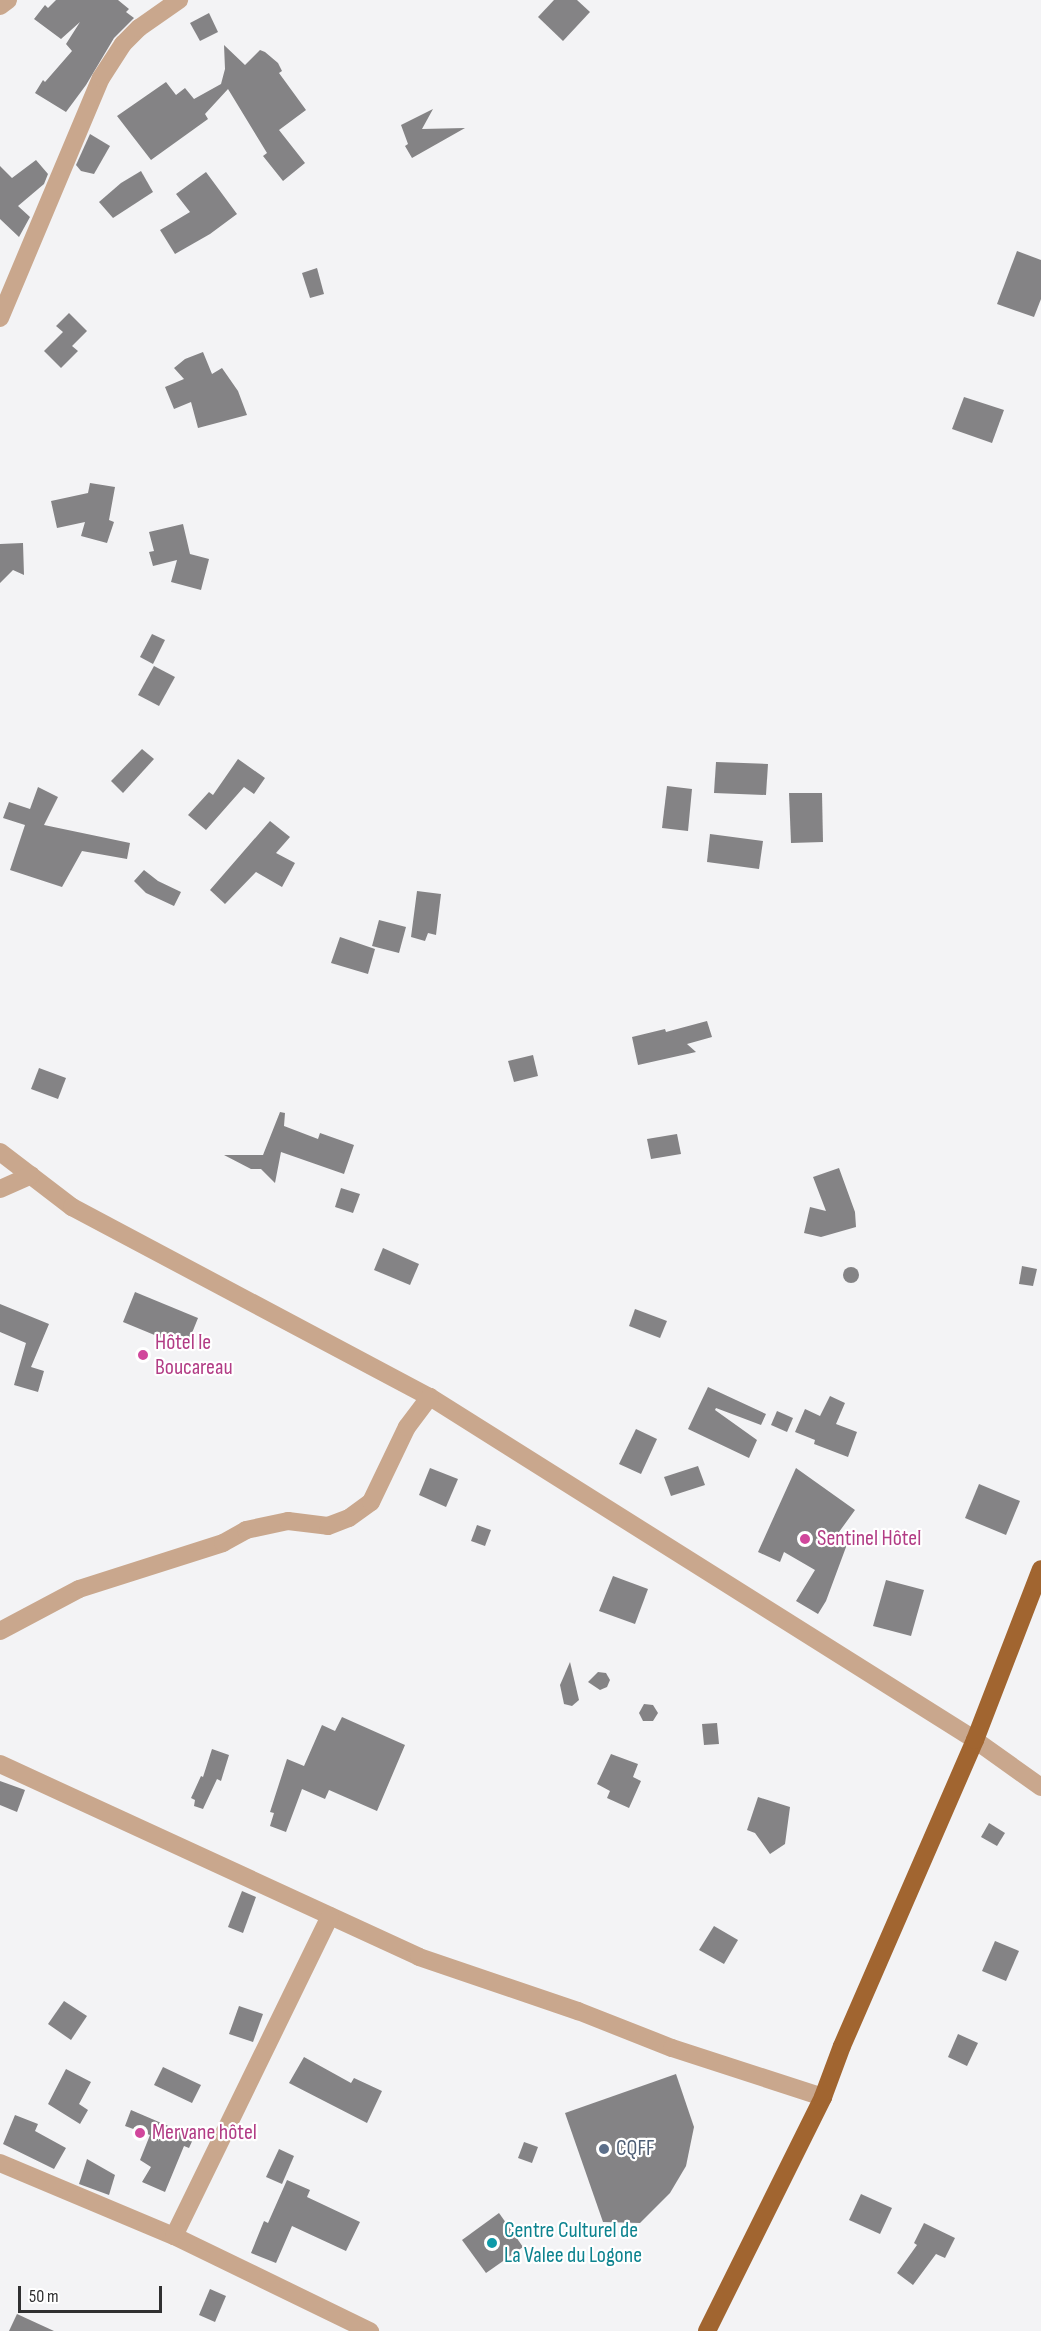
<!DOCTYPE html>
<html>
<head>
<meta charset="utf-8">
<style>
	body { margin:0 }
	#map { position:relative; width:1041px; height:2331px; overflow:hidden; background:#f3f3f5; font-family:"Sofia Sans Condensed",sans-serif }
	div>[style] { position:absolute }
	[style*='--x'] { left:calc(var(--x)*1px); top:calc(var(--y)*1px); width:calc(var(--w)*1px); rotate:calc(var(--a)*1deg) }
	.building>* { inset:0; background:#848385 }
	.round { border-radius:50% }
	.minor>* { height:18px; margin:-9px; padding:0 9px; transform-origin:9px; border-radius:9px; background:#c9a78d }
	.major>* { height:18px; margin:-9px; padding:0 9px; transform-origin:9px; border-radius:9px; background:#a16530 }
	.dots>* { width:16px; height:16px; translate:-50% -50%; box-sizing:border-box; border:3px solid #fff; border-radius:50% }
	span { translate:-50% -50%; white-space:nowrap; text-align:center; line-height:1.15; -webkit-text-stroke:4.5px #fff; paint-order:stroke }
	.hotel-label { font-size:22px; color:#b23c85 }
	.left { translate:0 -50%; text-align:left }
	.service-label { font-size:22px; color:#4e5e75 }
	.culture-label { font-size:22px; color:#0d838f }
	.scale { position:absolute; left:18px; top:2286px; width:144px; height:27px; box-sizing:border-box; border:3px solid #303031; border-top:0; padding-left:8px; font-size:18px; line-height:21px; white-space:nowrap; color:#303031; -webkit-text-stroke:4px #fff; paint-order:stroke }
</style>
</head>
<body>
<div id="map">
	<div class="building">
		<i style="clip-path:polygon(56px 0,118px 0,129px 9px,126px 12px,134px 18px,114px 38px,86px 85px,66px 112px,35px 93px,43px 80px,45px 82px,72px 51px,66px 44px,80px 22px,61px 39px,34px 19px,45px 5px,48px 8px)"></i>
		<i style="clip-path:polygon(554px 0,577px 0,590px 12px,563px 41px,538px 17px)"></i>
		<i style="clip-path:polygon(209px 13px,218px 32px,200px 41px,190px 23px)"></i>
		<i style="clip-path:polygon(224px 45px,245px 65px,260px 50px,265px 52px,278px 63px,282px 71px,279px 73px,306px 110px,279px 130px,305px 163px,283px 181px,263px 156px,267px 153px,228px 89px,205px 114px,208px 119px,151px 160px,117px 116px,166px 82px,176px 95px,185px 88px,194px 99px,221px 84px,225px 69px)"></i>
		<i style="clip-path:polygon(433px 109px,422px 129px,465px 128px,412px 158px,405px 146px,408px 144px,401px 125px)"></i>
		<i style="clip-path:polygon(90px 134px,110px 146px,94px 174px,81px 171px,76px 165px)"></i>
		<i style="clip-path:polygon(36px 160px,48px 174px,44px 184px,18px 206px,30px 217px,19px 237px,0 219px,0 166px,12px 178px)"></i>
		<i style="clip-path:polygon(141px 171px,153px 192px,113px 218px,99px 202px,121px 183px)"></i>
		<i style="clip-path:polygon(206px 172px,237px 214px,210px 234px,175px 254px,160px 230px,190px 212px,176px 194px)"></i>
		<i style="clip-path:polygon(1017px 251px,1041px 260px,1041px 299px,1034px 317px,997px 304px)"></i>
		<i style="clip-path:polygon(317px 268px,324px 294px,310px 298px,302px 273px)"></i>
		<i style="clip-path:polygon(69px 313px,87px 331px,72px 346px,78px 351px,61px 368px,44px 351px,63px 332px,56px 326px)"></i>
		<i style="clip-path:polygon(203px 352px,212px 374px,222px 368px,238px 391px,247px 415px,198px 428px,191px 402px,174px 409px,165px 387px,184px 379px,174px 368px,185px 359px)"></i>
		<i style="clip-path:polygon(964px 397px,1004px 410px,992px 443px,952px 429px)"></i>
		<i style="clip-path:polygon(90px 483px,115px 487px,109px 520px,114px 522px,107px 543px,81px 536px,85px 522px,57px 528px,51px 501px,88px 493px)"></i>
		<i style="clip-path:polygon(183px 524px,190px 554px,209px 559px,201px 590px,171px 582px,177px 560px,153px 566px,149px 552px,154px 551px,149px 532px)"></i>
		<i style="clip-path:polygon(23px 543px,24px 575px,13px 570px,0 583px,0 544px)"></i>
		<i style="clip-path:polygon(152px 634px,165px 640px,153px 664px,140px 657px)"></i>
		<i style="clip-path:polygon(154px 666px,175px 677px,159px 706px,138px 695px)"></i>
		<i style="clip-path:polygon(142px 749px,154px 759px,123px 793px,111px 781px)"></i>
		<i style="clip-path:polygon(238px 759px,265px 778px,254px 794px,244px 787px,206px 830px,188px 815px,209px 792px,213px 795px)"></i>
		<i style="clip-path:polygon(716px 762px,768px 764px,766px 795px,714px 793px)"></i>
		<i style="clip-path:polygon(667px 786px,692px 789px,688px 831px,662px 828px)"></i>
		<i style="clip-path:polygon(38px 787px,58px 797px,44px 825px,130px 843px,127px 859px,82px 851px,62px 887px,10px 870px,25px 825px,3px 818px,9px 802px,30px 809px)"></i>
		<i style="clip-path:polygon(789px 793px,822px 793px,823px 842px,791px 843px)"></i>
		<i style="clip-path:polygon(270px 821px,290px 837px,276px 853px,295px 863px,282px 887px,256px 872px,225px 904px,210px 890px)"></i>
		<i style="clip-path:polygon(710px 834px,763px 841px,759px 869px,707px 862px)"></i>
		<i style="clip-path:polygon(144px 870px,158px 881px,181px 892px,174px 906px,146px 893px,134px 881px)"></i>
		<i style="clip-path:polygon(417px 891px,441px 894px,436px 935px,428px 933px,425px 941px,411px 937px)"></i>
		<i style="clip-path:polygon(379px 920px,406px 927px,399px 953px,372px 946px)"></i>
		<i style="clip-path:polygon(340px 937px,375px 949px,368px 974px,331px 963px)"></i>
		<i style="clip-path:polygon(707px 1021px,712px 1037px,687px 1044px,696px 1052px,638px 1065px,632px 1037px,665px 1029px,666px 1032px)"></i>
		<i style="clip-path:polygon(533px 1055px,538px 1076px,514px 1082px,508px 1061px)"></i>
		<i style="clip-path:polygon(39px 1068px,66px 1078px,58px 1099px,31px 1089px)"></i>
		<i style="clip-path:polygon(280px 1112px,285px 1113px,284px 1126px,318px 1139px,320px 1133px,354px 1145px,344px 1174px,281px 1152px,275px 1183px,261px 1169px,251px 1169px,224px 1155px,263px 1155px)"></i>
		<i style="clip-path:polygon(677px 1134px,681px 1154px,651px 1159px,647px 1139px)"></i>
		<i style="clip-path:polygon(839px 1168px,855px 1212px,856px 1227px,821px 1237px,804px 1233px,810px 1207px,826px 1211px,813px 1177px)"></i>
		<i style="clip-path:polygon(341px 1188px,360px 1194px,353px 1213px,335px 1207px)"></i>
		<i style="clip-path:polygon(383px 1248px,419px 1264px,410px 1285px,374px 1270px)"></i>
		<i style="clip-path:polygon(1022px 1266px,1037px 1269px,1033px 1286px,1019px 1284px)"></i>
		<i class="round" style="left:843px;top:1267px;width:16px;height:16px"></i>
		<i style="clip-path:polygon(135px 1292px,198px 1318px,186px 1348px,123px 1322px)"></i>
		<i style="clip-path:polygon(0 1304px,49px 1324px,31px 1367px,44px 1371px,38px 1392px,14px 1385px,26px 1343px,0 1332px)"></i>
		<i style="clip-path:polygon(635px 1309px,667px 1321px,660px 1338px,629px 1326px)"></i>
		<i style="clip-path:polygon(708px 1387px,766px 1414px,761px 1425px,716px 1408px,715px 1410px,757px 1440px,749px 1458px,688px 1429px)"></i>
		<i style="clip-path:polygon(830px 1396px,845px 1403px,836px 1424px,857px 1432px,848px 1457px,814px 1444px,815px 1440px,795px 1432px,805px 1409px,820px 1416px)"></i>
		<i style="clip-path:polygon(777px 1411px,793px 1418px,787px 1432px,771px 1425px)"></i>
		<i style="clip-path:polygon(636px 1429px,657px 1439px,641px 1474px,619px 1464px)"></i>
		<i style="clip-path:polygon(698px 1466px,705px 1485px,671px 1496px,664px 1477px)"></i>
		<i style="clip-path:polygon(430px 1468px,458px 1479px,446px 1507px,419px 1495px)"></i>
		<i style="clip-path:polygon(796px 1468px,855px 1510px,839px 1532px,849px 1539px,826px 1601px,818px 1614px,796px 1601px,815px 1570px,784px 1552px,780px 1562px,758px 1552px)"></i>
		<i style="clip-path:polygon(979px 1484px,1020px 1501px,1006px 1535px,965px 1518px)"></i>
		<i style="clip-path:polygon(477px 1525px,491px 1530px,485px 1546px,471px 1541px)"></i>
		<i style="clip-path:polygon(613px 1576px,648px 1589px,635px 1624px,599px 1611px)"></i>
		<i style="clip-path:polygon(886px 1580px,924px 1590px,911px 1636px,873px 1626px)"></i>
		<i style="clip-path:polygon(570px 1662px,579px 1700px,572px 1706px,564px 1704px,560px 1685px)"></i>
		<i style="clip-path:polygon(598px 1672px,606px 1673px,610px 1680px,607px 1687px,600px 1690px,588px 1682px)"></i>
		<i style="clip-path:polygon(644px 1704px,653px 1705px,658px 1713px,653px 1721px,643px 1721px,639px 1713px)"></i>
		<i style="clip-path:polygon(342px 1717px,405px 1745px,377px 1811px,329px 1790px,325px 1799px,302px 1789px,286px 1832px,270px 1826px,274px 1813px,270px 1812px,287px 1759px,304px 1766px,322px 1725px,335px 1731px)"></i>
		<i style="clip-path:polygon(717px 1723px,719px 1744px,704px 1745px,702px 1724px)"></i>
		<i style="clip-path:polygon(212px 1749px,229px 1755px,221px 1781px,217px 1779px,203px 1809px,194px 1806px,195px 1800px,191px 1798px,201px 1776px,203px 1777px)"></i>
		<i style="clip-path:polygon(611px 1754px,638px 1764px,633px 1777px,641px 1781px,629px 1808px,607px 1798px,610px 1791px,597px 1784px)"></i>
		<i style="clip-path:polygon(0 1781px,25px 1790px,17px 1812px,0 1805px)"></i>
		<i style="clip-path:polygon(758px 1797px,790px 1807px,785px 1844px,770px 1854px,755px 1833px,747px 1830px)"></i>
		<i style="clip-path:polygon(989px 1823px,1005px 1833px,997px 1846px,981px 1837px)"></i>
		<i style="clip-path:polygon(242px 1891px,256px 1897px,243px 1933px,228px 1927px)"></i>
		<i style="clip-path:polygon(714px 1926px,738px 1940px,724px 1964px,699px 1950px)"></i>
		<i style="clip-path:polygon(995px 1941px,1019px 1951px,1006px 1981px,982px 1971px)"></i>
		<i style="clip-path:polygon(64px 2001px,87px 2016px,71px 2040px,48px 2024px)"></i>
		<i style="clip-path:polygon(239px 2006px,263px 2014px,253px 2042px,229px 2034px)"></i>
		<i style="clip-path:polygon(958px 2034px,978px 2043px,967px 2066px,948px 2057px)"></i>
		<i style="clip-path:polygon(304px 2057px,351px 2083px,354px 2078px,382px 2091px,367px 2123px,289px 2083px)"></i>
		<i style="clip-path:polygon(163px 2067px,201px 2085px,192px 2103px,154px 2085px)"></i>
		<i style="clip-path:polygon(66px 2069px,91px 2082px,79px 2104px,88px 2110px,80px 2124px,48px 2104px)"></i>
		<i style="clip-path:polygon(676px 2074px,694px 2127px,686px 2166px,670px 2193px,640px 2223px,603px 2222px,565px 2113px)"></i>
		<i style="clip-path:polygon(131px 2110px,194px 2137px,189px 2148px,184px 2146px,165px 2192px,142px 2182px,151px 2167px,140px 2160px,150px 2135px,125px 2126px)"></i>
		<i style="clip-path:polygon(15px 2115px,38px 2124px,35px 2131px,66px 2148px,54px 2169px,3px 2144px)"></i>
		<i style="clip-path:polygon(524px 2142px,538px 2147px,532px 2163px,518px 2158px)"></i>
		<i style="clip-path:polygon(279px 2149px,294px 2156px,282px 2184px,266px 2177px)"></i>
		<i style="clip-path:polygon(87px 2159px,115px 2175px,109px 2195px,79px 2184px)"></i>
		<i style="clip-path:polygon(287px 2180px,310px 2190px,307px 2197px,360px 2222px,346px 2251px,292px 2226px,276px 2263px,251px 2253px,264px 2221px,268px 2223px)"></i>
		<i style="clip-path:polygon(861px 2194px,892px 2208px,880px 2234px,849px 2220px)"></i>
		<i style="clip-path:polygon(499px 2213px,523px 2247px,486px 2273px,462px 2240px)"></i>
		<i style="clip-path:polygon(924px 2223px,955px 2238px,945px 2258px,936px 2254px,913px 2285px,897px 2273px,917px 2245px,914px 2243px)"></i>
		<i style="clip-path:polygon(210px 2289px,226px 2296px,215px 2322px,199px 2315px)"></i>
		<i style="clip-path:polygon(17px 2314px,54px 2331px,9px 2331px)"></i>
	</div>
	<div class="minor">
		<i style="--x:0;--y:6;--w:10;--a:-37"></i>
		<i style="--x:0;--y:318;--w:260;--a:-67.2"></i>
		<i style="--x:101;--y:78;--w:40;--a:-57.1"></i>
		<i style="--x:123;--y:44;--w:23;--a:-45"></i>
		<i style="--x:139;--y:28;--w:49;--a:-35"></i>
		<i style="--x:0;--y:1152;--w:91;--a:37.4"></i>
		<i style="--x:72;--y:1207;--w:405;--a:28"></i>
		<i style="--x:430;--y:1397;--w:644;--a:32.18"></i>
		<i style="--x:975;--y:1740;--w:81;--a:35.5"></i>
		<i style="--x:0;--y:1189;--w:34;--a:-24"></i>
		<i style="--x:0;--y:1631;--w:89;--a:-28"></i>
		<i style="--x:79;--y:1589;--w:151;--a:-17.7"></i>
		<i style="--x:223;--y:1543;--w:26;--a:-29"></i>
		<i style="--x:246;--y:1530;--w:43;--a:-12.1"></i>
		<i style="--x:288;--y:1521;--w:40;--a:7.1"></i>
		<i style="--x:328;--y:1526;--w:22;--a:-21"></i>
		<i style="--x:349;--y:1518;--w:27;--a:-36"></i>
		<i style="--x:371;--y:1502;--w:83;--a:-64.4"></i>
		<i style="--x:407;--y:1427;--w:38;--a:-53"></i>
		<i style="--x:0;--y:1764;--w:461;--a:24.7"></i>
		<i style="--x:419;--y:1957;--w:168;--a:18.8"></i>
		<i style="--x:578;--y:2011;--w:101;--a:21.5"></i>
		<i style="--x:672;--y:2048;--w:159;--a:18"></i>
		<i style="--x:0;--y:2163;--w:189;--a:22.8"></i>
		<i style="--x:174;--y:2236;--w:218;--a:25.9"></i>
		<i style="--x:174;--y:2236;--w:356;--a:-64"></i>
	</div>
	<div class="major">
		<i style="--x:707;--y:2331;--w:261;--a:-63.6"></i>
		<i style="--x:823;--y:2097;--w:54;--a:-69.6"></i>
		<i style="--x:842;--y:2046;--w:334;--a:-66.5"></i>
		<i style="--x:975;--y:1740;--w:183;--a:-68.9"></i>
	</div>
	<div class="dots">
		<i style="left:143px;top:1355px;background:#d1479c"></i>
		<i style="left:805px;top:1539px;background:#d1479c"></i>
		<i style="left:140px;top:2133px;background:#d1479c"></i>
		<i style="left:604px;top:2149px;background:#5c6f8a"></i>
		<i style="left:492px;top:2243px;background:#0f9aa8"></i>
	</div>
	<div class="hotel-label">
		<span class="left" style="left:155px;top:1355px">Hôtel le<br>Boucareau</span>
		<span class="left" style="left:817px;top:1539px">Sentinel Hôtel</span>
		<span class="left" style="left:152px;top:2133px">Mervane hôtel</span>
	</div>
	<div class="service-label">
		<span class="left" style="left:616px;top:2149px">CQFF</span>
	</div>
	<div class="culture-label">
		<span class="left" style="left:504px;top:2243px">Centre Culturel de<br>La Valee du Logone</span>
	</div>
	<div class="scale">50 m</div>
</div>
</body>
</html>
